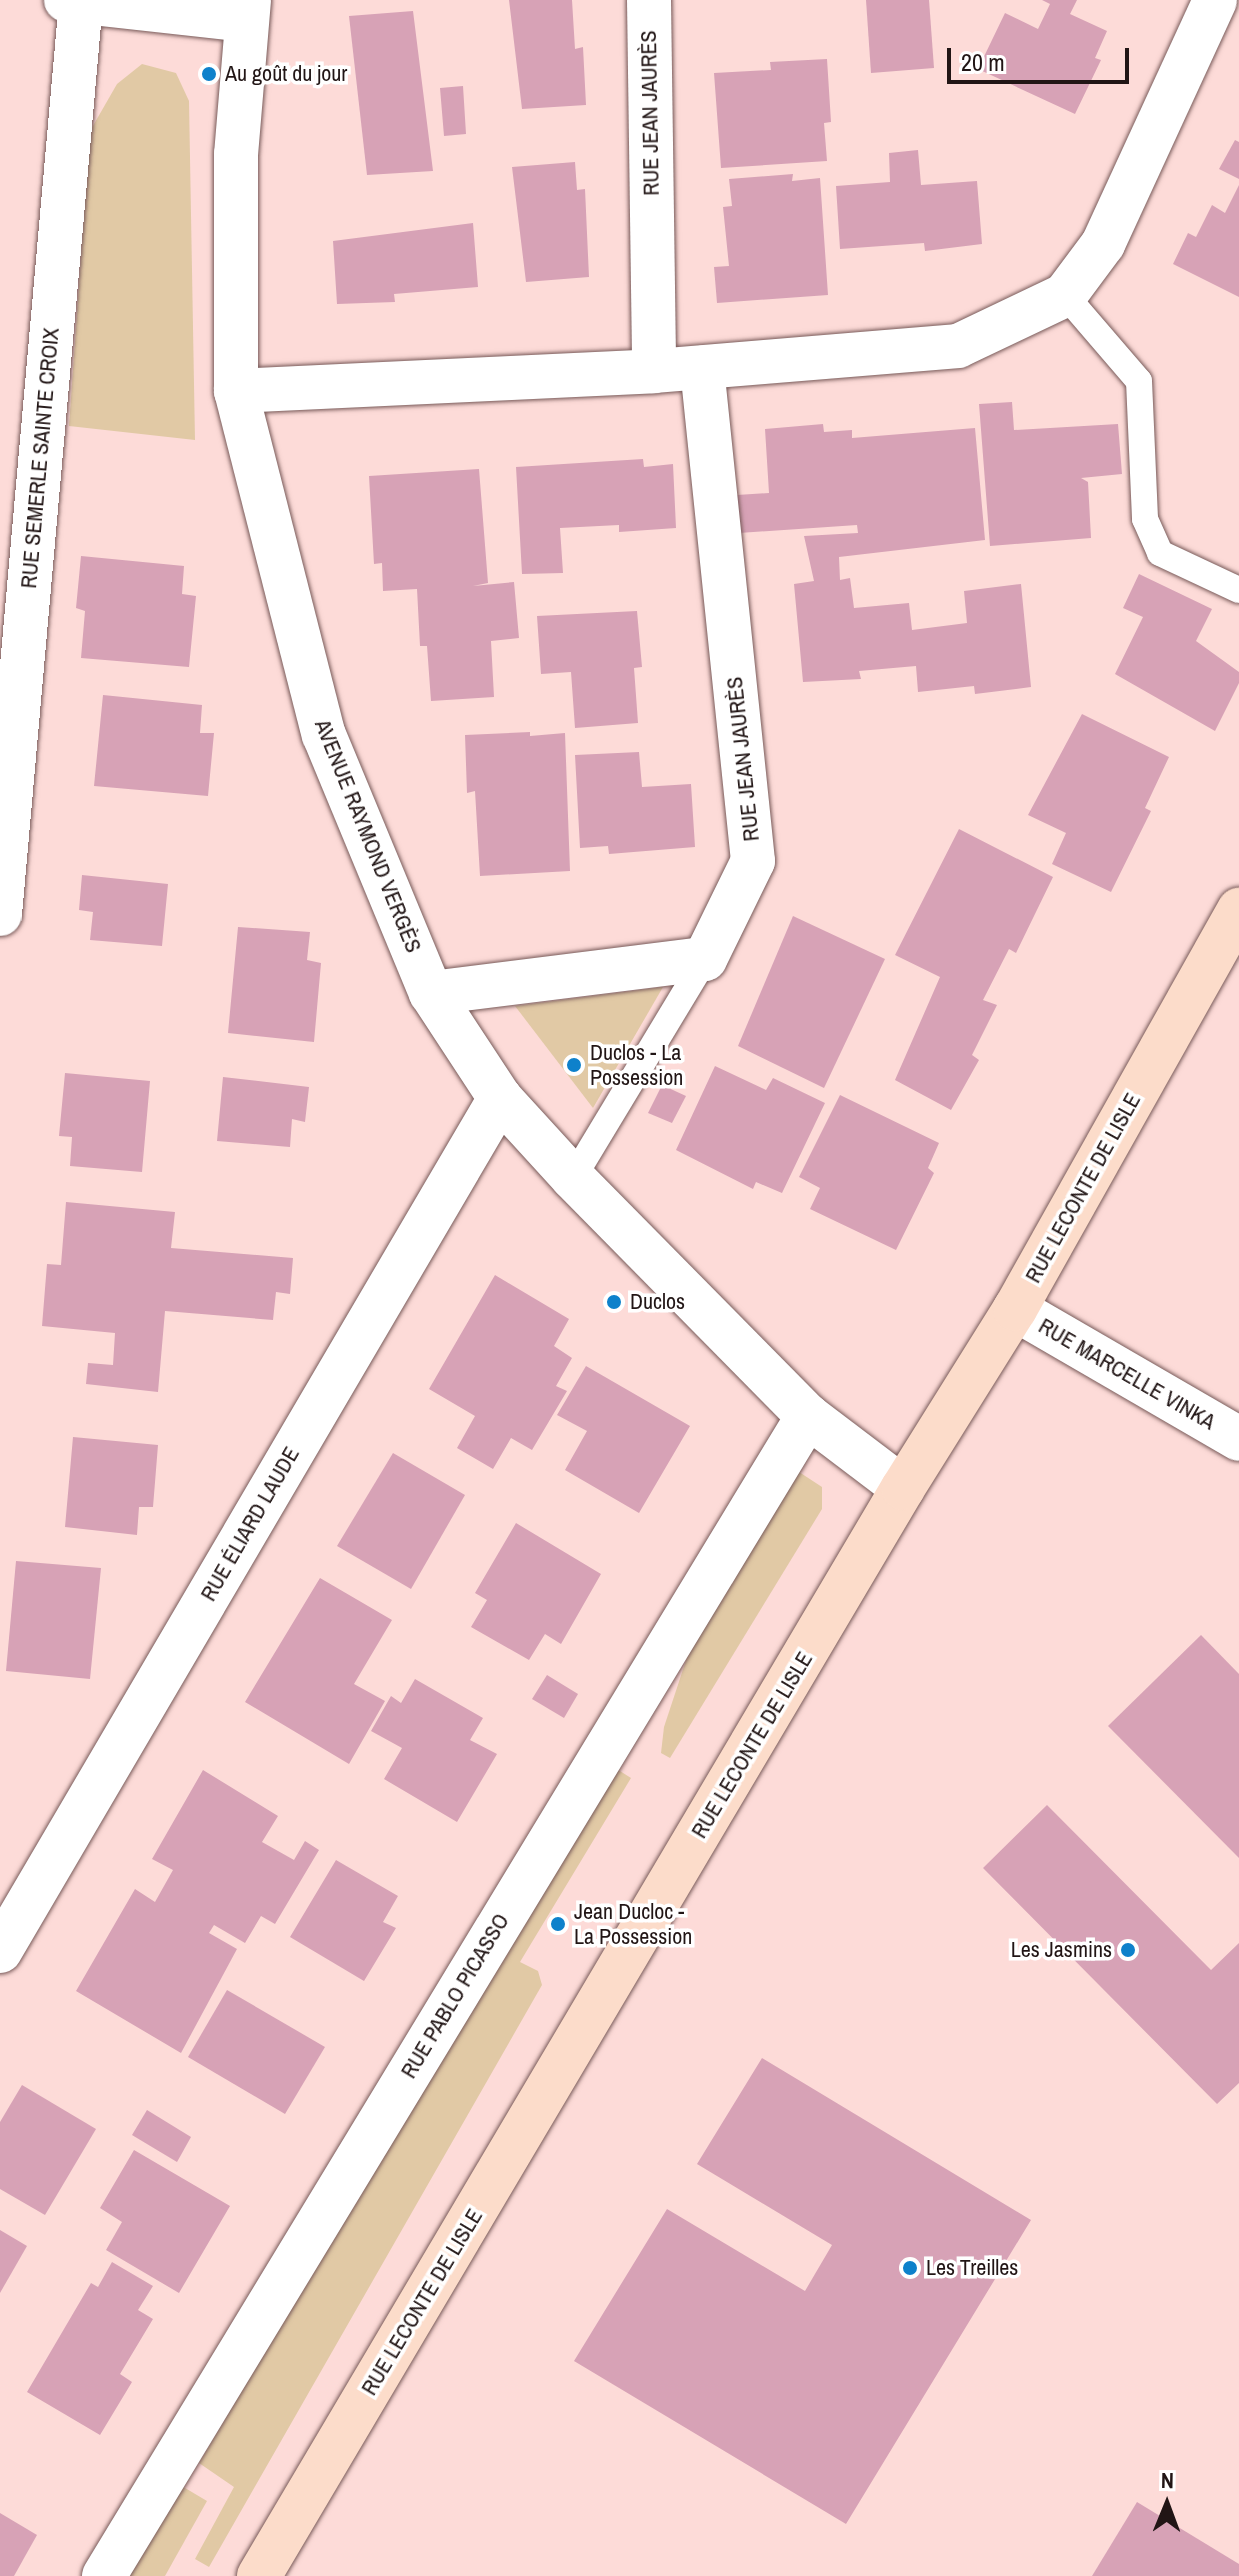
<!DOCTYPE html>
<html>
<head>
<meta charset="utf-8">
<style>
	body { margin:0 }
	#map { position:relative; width:1239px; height:2576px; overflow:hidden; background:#fddbd8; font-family:"Archivo Narrow",sans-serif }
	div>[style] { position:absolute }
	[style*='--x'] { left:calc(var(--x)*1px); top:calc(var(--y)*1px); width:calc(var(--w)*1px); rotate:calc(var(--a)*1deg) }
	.green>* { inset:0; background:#e1c9a5 }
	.building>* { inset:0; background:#d7a2b6 }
	.roads { filter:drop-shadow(0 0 2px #785a59) drop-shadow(0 0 2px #785a59) }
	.service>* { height:26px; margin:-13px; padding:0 13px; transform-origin:13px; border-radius:13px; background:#fff }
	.minor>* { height:44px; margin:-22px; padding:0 22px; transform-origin:22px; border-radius:22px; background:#fff }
	.primary>* { height:44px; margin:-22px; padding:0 22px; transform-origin:22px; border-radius:22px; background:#fcdcca }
	.dots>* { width:22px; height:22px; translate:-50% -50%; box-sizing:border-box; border:4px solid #fff; border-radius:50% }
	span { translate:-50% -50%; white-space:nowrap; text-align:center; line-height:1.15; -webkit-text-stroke:7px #fff; paint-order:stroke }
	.poi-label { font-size:22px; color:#211515 }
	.left { translate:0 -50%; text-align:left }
	.right { translate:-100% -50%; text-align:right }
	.street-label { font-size:22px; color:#211515 }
	.north { position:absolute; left:1127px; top:2464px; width:80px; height:80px; -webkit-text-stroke:6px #fff; paint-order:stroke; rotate:1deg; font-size:22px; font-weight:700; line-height:32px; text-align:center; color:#211515 }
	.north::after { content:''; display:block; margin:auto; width:28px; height:36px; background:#211515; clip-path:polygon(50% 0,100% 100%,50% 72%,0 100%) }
	.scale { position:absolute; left:947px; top:48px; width:182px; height:36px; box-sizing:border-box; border:4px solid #211515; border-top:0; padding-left:10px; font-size:24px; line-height:28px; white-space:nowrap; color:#211515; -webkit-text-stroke:6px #fff; paint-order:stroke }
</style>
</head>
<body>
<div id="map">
	<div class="green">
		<i style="clip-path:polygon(142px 64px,176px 73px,189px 101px,195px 440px,69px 426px,90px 131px,117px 84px)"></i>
		<i style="clip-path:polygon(663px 987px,593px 1108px,515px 1006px)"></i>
		<i style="clip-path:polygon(793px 1468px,822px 1487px,822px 1509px,670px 1758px,661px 1753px,664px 1727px,702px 1612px)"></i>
		<i style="clip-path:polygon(612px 1766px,631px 1778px,520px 1962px,538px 1971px,542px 1985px,209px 2567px,195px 2559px,234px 2487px,199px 2463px)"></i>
		<i style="clip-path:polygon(180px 2485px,207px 2501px,165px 2576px,128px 2576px)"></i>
	</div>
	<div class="building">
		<i style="clip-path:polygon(509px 0,572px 0,575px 49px,583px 47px,586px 105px,522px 109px)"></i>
		<i style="clip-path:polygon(866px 0,929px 0,934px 68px,871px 73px)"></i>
		<i style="clip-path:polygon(1042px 0,1077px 0,1070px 14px,1107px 31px,1095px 58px,1101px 60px,1075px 114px,978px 69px,1005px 13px,1038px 29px,1050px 4px)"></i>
		<i style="clip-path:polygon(413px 11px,433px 171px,367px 175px,349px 16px)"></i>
		<i style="clip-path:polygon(827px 59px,831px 122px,824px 123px,827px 161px,721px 168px,714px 73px,771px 70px,770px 62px)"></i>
		<i style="clip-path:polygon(463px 86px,466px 134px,444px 136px,440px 88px)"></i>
		<i style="clip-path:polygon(1235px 140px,1239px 142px,1239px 179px,1219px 169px)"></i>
		<i style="clip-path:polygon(918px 150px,921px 185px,977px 181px,982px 244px,925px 251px,924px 243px,840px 249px,836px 186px,890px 182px,889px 153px)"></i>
		<i style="clip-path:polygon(575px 162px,577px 190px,585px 189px,589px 277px,526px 282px,512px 167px)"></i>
		<i style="clip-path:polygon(793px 174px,792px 181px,820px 178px,828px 295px,717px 303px,714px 267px,729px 266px,723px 207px,732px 206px,729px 179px)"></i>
		<i style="clip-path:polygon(1239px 185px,1239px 297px,1173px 264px,1188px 233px,1196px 237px,1212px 205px,1225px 213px)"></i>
		<i style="clip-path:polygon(473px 223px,478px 287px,394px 294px,395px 302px,337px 304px,333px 241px)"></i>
		<i style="clip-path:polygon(1012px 402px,1014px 430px,1118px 424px,1122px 474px,1081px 478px,1088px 482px,1091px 538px,990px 546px,979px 404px)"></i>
		<i style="clip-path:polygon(823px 424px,824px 432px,852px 430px,852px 438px,975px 428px,985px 540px,839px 557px,840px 580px,850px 578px,854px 608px,909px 603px,912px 630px,967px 623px,964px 591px,1021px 584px,1031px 687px,975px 694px,974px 686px,918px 692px,916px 666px,859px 671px,861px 679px,803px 682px,794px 584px,814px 581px,804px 536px,858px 533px,857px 525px,739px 533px,737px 495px,769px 493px,765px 429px)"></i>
		<i style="clip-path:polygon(643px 459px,644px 467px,673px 464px,676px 528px,619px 532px,619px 525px,560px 528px,563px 573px,522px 574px,516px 467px)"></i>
		<i style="clip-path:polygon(479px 469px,488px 583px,473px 586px,514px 582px,519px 638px,491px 641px,494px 697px,431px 701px,427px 646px,420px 646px,417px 589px,383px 591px,382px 563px,374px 564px,369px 476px)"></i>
		<i style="clip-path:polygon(81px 556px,184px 566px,182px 594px,196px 596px,189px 667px,81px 658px,85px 611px,76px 608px)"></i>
		<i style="clip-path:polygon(1139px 574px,1212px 609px,1196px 641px,1239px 672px,1239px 683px,1215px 731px,1115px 674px,1143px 617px,1123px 608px)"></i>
		<i style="clip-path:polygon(637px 611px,642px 667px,634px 668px,638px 723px,575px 728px,571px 672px,541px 674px,537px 616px)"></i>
		<i style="clip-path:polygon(103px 695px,202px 705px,200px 733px,214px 733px,208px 796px,94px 786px)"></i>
		<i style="clip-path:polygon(1082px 714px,1169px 757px,1145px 808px,1151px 811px,1111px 892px,1052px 864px,1066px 833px,1028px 815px)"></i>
		<i style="clip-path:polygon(530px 732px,530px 736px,565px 733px,570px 871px,480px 876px,475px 791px,467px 793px,465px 735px)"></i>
		<i style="clip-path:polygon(639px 752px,642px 787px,691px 784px,695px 847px,609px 854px,608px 846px,580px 848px,575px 755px)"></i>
		<i style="clip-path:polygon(959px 829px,1053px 877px,1016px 953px,1009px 949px,983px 1000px,997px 1005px,972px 1055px,979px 1060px,951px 1110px,895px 1080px,940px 977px,895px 955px)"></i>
		<i style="clip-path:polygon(82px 875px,168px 884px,162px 946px,90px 940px,93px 912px,79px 910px)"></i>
		<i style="clip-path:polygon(793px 916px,885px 959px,824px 1088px,738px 1046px)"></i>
		<i style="clip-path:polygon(238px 927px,310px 932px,307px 960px,321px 963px,314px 1042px,228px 1033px)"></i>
		<i style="clip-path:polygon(715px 1066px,766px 1090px,773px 1078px,825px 1103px,782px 1193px,756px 1182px,753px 1189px,676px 1150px)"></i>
		<i style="clip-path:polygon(65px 1073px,150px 1081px,142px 1172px,70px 1166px,72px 1137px,59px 1136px)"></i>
		<i style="clip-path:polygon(223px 1077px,309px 1087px,305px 1122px,292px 1119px,290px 1147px,217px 1141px)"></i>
		<i style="clip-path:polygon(662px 1085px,686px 1096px,672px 1123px,648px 1113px)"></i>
		<i style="clip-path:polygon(840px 1095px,939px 1143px,928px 1168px,934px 1173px,896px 1250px,810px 1209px,820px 1188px,799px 1177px)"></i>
		<i style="clip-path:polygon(66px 1202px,175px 1212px,171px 1248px,293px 1258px,290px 1294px,276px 1292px,273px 1320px,165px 1311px,158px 1392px,86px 1384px,88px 1363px,113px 1365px,115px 1333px,42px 1326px,47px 1264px,61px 1265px)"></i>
		<i style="clip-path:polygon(495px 1275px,569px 1319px,554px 1346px,572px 1358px,556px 1386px,567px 1391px,532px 1450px,511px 1438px,493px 1469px,457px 1448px,475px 1416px,429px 1389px)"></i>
		<i style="clip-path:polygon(586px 1366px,690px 1426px,639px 1513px,565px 1470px,587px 1431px,557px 1415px)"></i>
		<i style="clip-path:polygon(73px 1437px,158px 1445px,153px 1507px,139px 1507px,137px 1535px,65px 1527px)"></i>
		<i style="clip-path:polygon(393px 1453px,465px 1495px,411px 1589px,337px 1546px)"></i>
		<i style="clip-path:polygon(516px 1523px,601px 1574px,561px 1644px,545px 1634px,529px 1660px,471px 1627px,487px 1600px,475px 1593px)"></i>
		<i style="clip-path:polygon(16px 1561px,101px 1568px,90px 1679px,6px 1671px)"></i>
		<i style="clip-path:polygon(320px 1578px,392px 1620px,354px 1684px,385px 1701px,349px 1764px,245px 1702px)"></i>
		<i style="clip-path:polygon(1201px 1635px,1239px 1674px,1239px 1858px,1108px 1726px)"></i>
		<i style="clip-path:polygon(547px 1675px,578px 1694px,564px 1718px,532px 1699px)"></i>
		<i style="clip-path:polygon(415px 1679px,483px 1718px,470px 1740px,497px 1754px,457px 1822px,384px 1779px,402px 1748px,371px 1731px,391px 1696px,401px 1703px)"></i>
		<i style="clip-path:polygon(203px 1770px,278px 1816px,262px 1842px,294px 1860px,305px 1841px,319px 1850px,275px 1924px,261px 1916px,245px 1943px,214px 1925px,209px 1933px,237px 1949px,181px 2053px,76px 1991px,135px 1889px,155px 1902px,173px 1870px,152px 1859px)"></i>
		<i style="clip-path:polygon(1047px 1805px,1211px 1970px,1239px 1943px,1239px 2083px,1217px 2104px,983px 1868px)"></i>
		<i style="clip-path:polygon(336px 1860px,398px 1896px,383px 1922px,396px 1928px,364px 1981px,290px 1937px)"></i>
		<i style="clip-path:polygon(227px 1990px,325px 2047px,285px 2114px,188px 2057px)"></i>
		<i style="clip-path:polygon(762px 2058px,1031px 2220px,846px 2524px,574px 2361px,667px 2209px,805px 2291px,832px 2245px,697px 2164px)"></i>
		<i style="clip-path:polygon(22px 2085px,96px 2129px,45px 2215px,0 2189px,0 2122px)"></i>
		<i style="clip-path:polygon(147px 2110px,191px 2137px,177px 2162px,132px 2135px)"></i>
		<i style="clip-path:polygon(134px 2150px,230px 2206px,179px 2293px,106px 2250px,122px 2222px,100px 2208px)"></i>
		<i style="clip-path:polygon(0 2230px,27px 2246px,0 2293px)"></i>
		<i style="clip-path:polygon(112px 2262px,153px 2286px,138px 2310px,153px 2319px,120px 2374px,132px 2382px,100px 2435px,27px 2392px,91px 2283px,98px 2287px)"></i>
		<i style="clip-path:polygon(1137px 2502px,1239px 2564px,1239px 2576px,1092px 2576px)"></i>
		<i style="clip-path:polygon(0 2513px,37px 2535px,14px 2576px,0 2576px)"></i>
	</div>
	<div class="roads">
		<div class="service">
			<i style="--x:1065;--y:295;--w:113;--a:49.3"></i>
			<i style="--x:1139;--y:381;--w:138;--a:87.5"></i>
			<i style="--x:1145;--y:519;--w:37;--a:66"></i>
			<i style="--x:1160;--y:553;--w:87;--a:25.1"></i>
			<i style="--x:573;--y:1178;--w:256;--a:-58.9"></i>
		</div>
		<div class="minor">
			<i style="--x:66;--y:0;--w:181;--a:6.3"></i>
			<i style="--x:249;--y:0;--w:155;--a:94.8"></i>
			<i style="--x:236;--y:154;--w:237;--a:90"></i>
			<i style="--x:236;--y:391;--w:355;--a:75.7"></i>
			<i style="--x:324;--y:735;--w:279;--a:67.5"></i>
			<i style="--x:431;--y:993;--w:126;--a:56.7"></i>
			<i style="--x:500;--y:1098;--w:108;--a:47.6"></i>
			<i style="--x:573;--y:1178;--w:334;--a:45.4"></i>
			<i style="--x:808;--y:1416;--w:119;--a:37.2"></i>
			<i style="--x:649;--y:0;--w:371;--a:89.2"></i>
			<i style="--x:236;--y:391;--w:418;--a:-2.7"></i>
			<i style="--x:654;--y:371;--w:305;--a:-4.7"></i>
			<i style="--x:958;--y:346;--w:119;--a:-25.5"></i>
			<i style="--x:1065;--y:295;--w:64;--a:-53.3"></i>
			<i style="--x:1103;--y:244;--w:268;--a:-65.3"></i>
			<i style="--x:0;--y:914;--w:917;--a:-84.93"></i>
			<i style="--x:431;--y:993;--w:276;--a:-7.1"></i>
			<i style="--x:705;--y:959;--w:109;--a:-63.9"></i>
			<i style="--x:753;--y:861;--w:496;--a:-95.9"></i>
			<i style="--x:1015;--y:1309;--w:259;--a:30.1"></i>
			<i style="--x:0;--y:1951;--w:989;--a:-59.62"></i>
			<i style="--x:104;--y:2576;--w:1357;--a:-58.75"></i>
		</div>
		<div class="primary">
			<i style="--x:259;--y:2576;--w:1264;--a:-59.38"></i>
			<i style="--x:903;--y:1488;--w:211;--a:-58"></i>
			<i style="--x:1015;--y:1309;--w:458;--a:-60.7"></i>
		</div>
	</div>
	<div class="dots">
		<i style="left:209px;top:74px;background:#0e81cb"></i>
		<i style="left:574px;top:1065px;background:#0e81cb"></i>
		<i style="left:614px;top:1302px;background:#0e81cb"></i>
		<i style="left:558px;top:1924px;background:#0e81cb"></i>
		<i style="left:1128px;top:1950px;background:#0e81cb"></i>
		<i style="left:910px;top:2268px;background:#0e81cb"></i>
	</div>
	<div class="poi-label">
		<span class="left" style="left:225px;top:74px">Au goût du jour</span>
		<span class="left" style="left:590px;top:1065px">Duclos - La<br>Possession</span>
		<span class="left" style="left:630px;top:1302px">Duclos</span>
		<span class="left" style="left:574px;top:1924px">Jean Ducloc -<br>La Possession</span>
		<span class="right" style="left:1112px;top:1950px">Les Jasmins</span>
		<span class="left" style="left:926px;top:2268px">Les Treilles</span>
	</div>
	<div class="street-label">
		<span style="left:650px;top:113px;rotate:-91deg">RUE JEAN JAURÈS</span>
		<span style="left:40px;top:458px;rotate:-85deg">RUE SEMERLE SAINTE CROIX</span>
		<span style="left:743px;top:759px;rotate:-96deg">RUE JEAN JAURÈS</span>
		<span style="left:368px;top:836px;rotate:68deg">AVENUE RAYMOND VERGÈS</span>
		<span style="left:1083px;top:1188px;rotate:-61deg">RUE LECONTE DE LISLE</span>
		<span style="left:1127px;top:1374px;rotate:30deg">RUE MARCELLE VINKA</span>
		<span style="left:250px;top:1524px;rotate:-60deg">RUE ÉLIARD LAUDE</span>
		<span style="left:752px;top:1745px;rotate:-59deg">RUE LECONTE DE LISLE</span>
		<span style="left:455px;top:1996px;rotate:-59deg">RUE PABLO PICASSO</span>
		<span style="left:422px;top:2302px;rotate:-59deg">RUE LECONTE DE LISLE</span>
	</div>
	<div class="north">N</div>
	<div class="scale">20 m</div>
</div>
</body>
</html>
